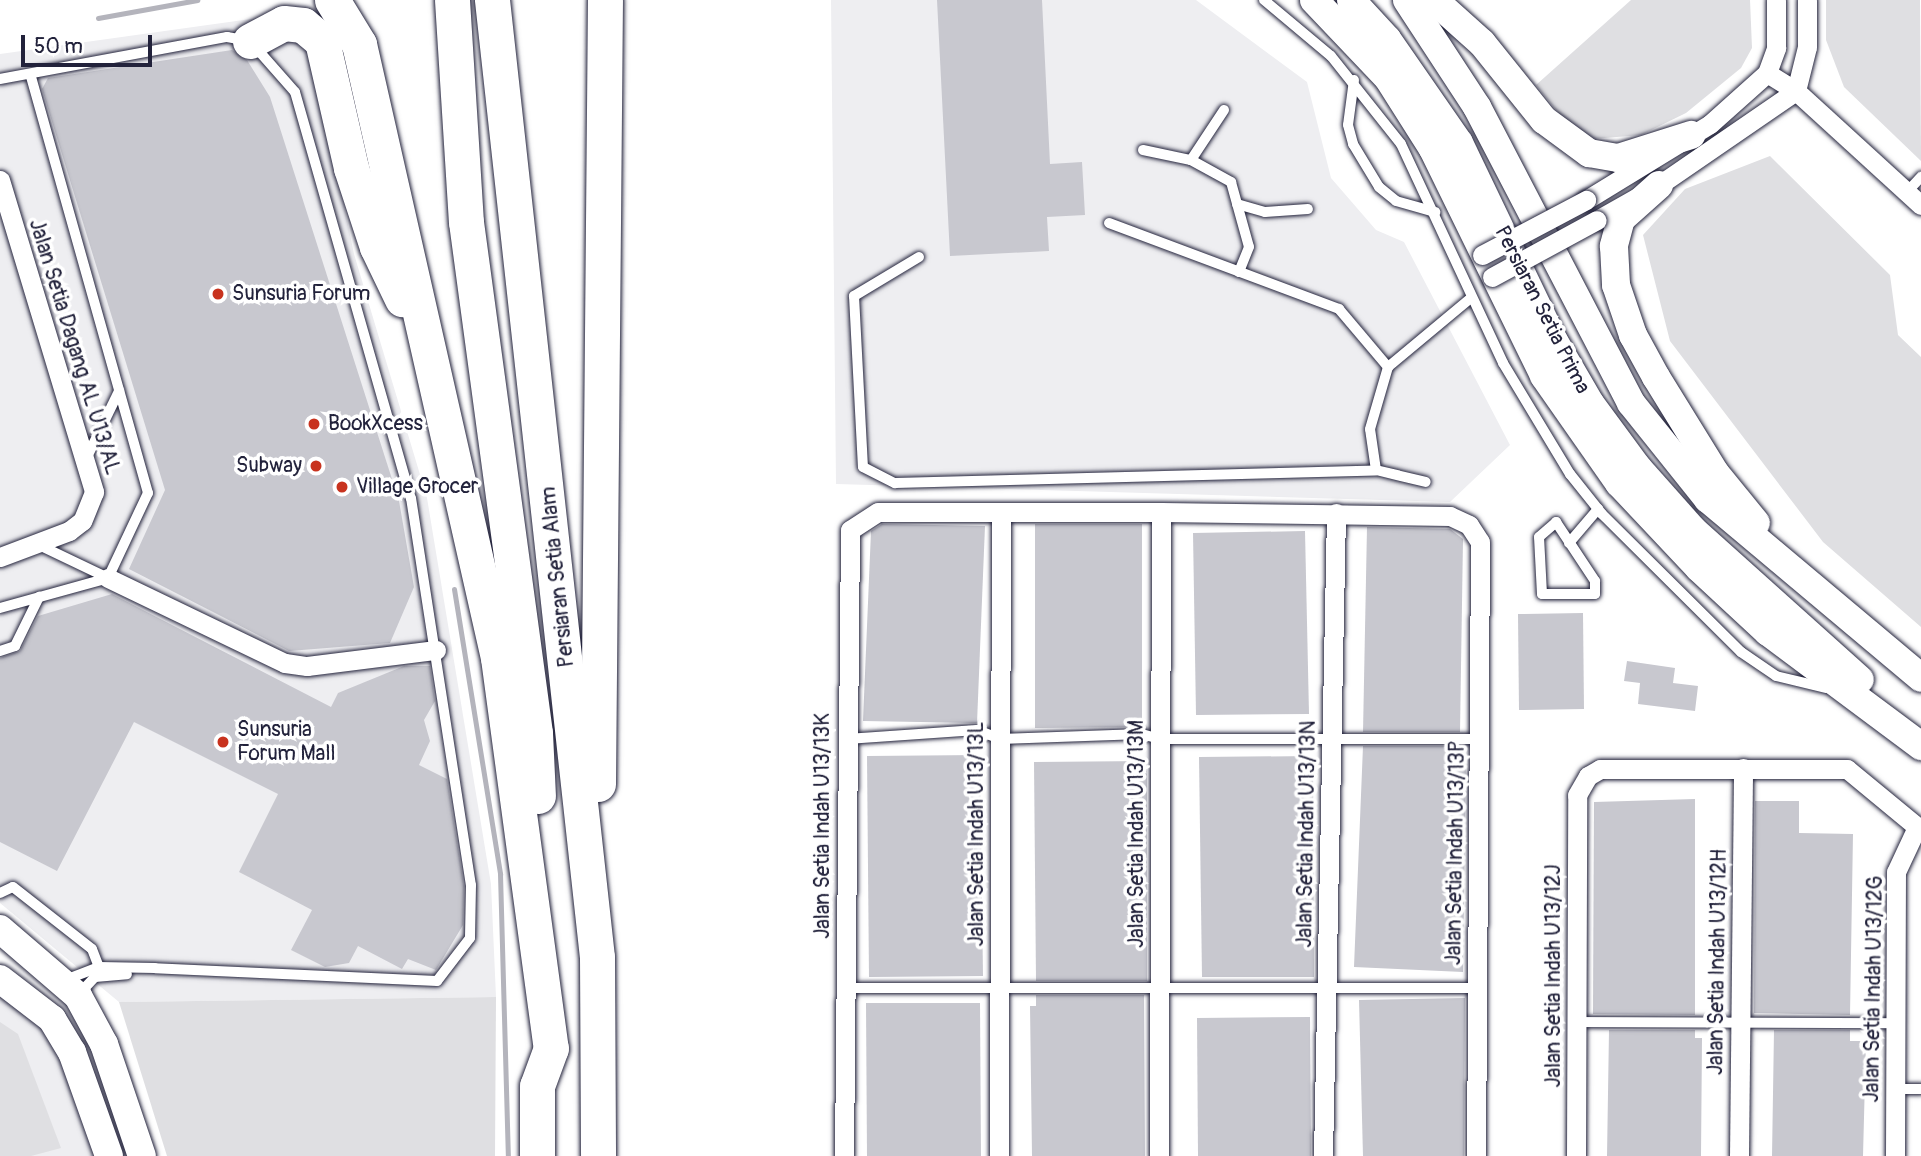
<!DOCTYPE html>
<html>
<head>
<meta charset="utf-8">
<style>
	body { margin:0 }
	#map { position:relative; width:1921px; height:1156px; overflow:hidden; background:#fff; font-family:Pangolin,sans-serif }
	div>[style] { position:absolute }
	[style*='--x'] { left:calc(var(--x)*1px); top:calc(var(--y)*1px); width:calc(var(--w)*1px); rotate:calc(var(--a)*1deg) }
	.built>* { inset:0; background:#eeeef1 }
	.green>* { inset:0; background:#dfdfe2 }
	.stream>* { height:5px; margin:-2.5px; padding:0 2.5px; transform-origin:2.5px; border-radius:2.5px; background:#b4b4bc }
	.building>* { inset:0; background:#c8c8cf }
	.roads { filter:drop-shadow(0 0 2px #22223b) drop-shadow(0 0 2px #22223b) }
	.lane>* { height:10px; margin:-5px; padding:0 5px; transform-origin:5px; border-radius:5px; background:#fff }
	.street>* { height:19px; margin:-9.5px; padding:0 9.5px; transform-origin:9.5px; border-radius:9.5px; background:#fff }
	.secondary>* { height:28px; margin:-14px; padding:0 14px; transform-origin:14px; border-radius:14px; background:#fff }
	.highway>* { height:35px; margin:-17.5px; padding:0 17.5px; transform-origin:17.5px; border-radius:17.5px; background:#fff }
	.bridges { filter:drop-shadow(0 0 2px #22223b) drop-shadow(0 0 2px #22223b) }
	.street-bridge>* { height:19px; margin:-9.5px; padding:0 9.5px; transform-origin:9.5px; border-radius:9.5px; background:#fff }
	.dots>* { width:19px; height:19px; translate:-50% -50%; box-sizing:border-box; border:4px solid #fff; border-radius:50% }
	span { translate:-50% -50%; white-space:nowrap; text-align:center; line-height:1.15; -webkit-text-stroke:7px #fff; paint-order:stroke }
	.poi-label { font-size:21px; color:#22223b }
	.left { translate:0 -50%; text-align:left }
	.right { translate:-100% -50%; text-align:right }
	.street-label { font-size:21px; color:#22223b }
	.scale { position:absolute; left:21px; top:35px; width:131px; height:32px; box-sizing:border-box; border:4px solid #22223b; border-top:0; padding-left:9px; font-size:21px; line-height:24px; white-space:nowrap; color:#22223b; -webkit-text-stroke:5px #fff; paint-order:stroke }
</style>
</head>
<body>
<div id="map">
	<div class="built">
		<i style="clip-path:polygon(831px 0,1196px 0,1307px 82px,1331px 178px,1376px 230px,1404px 242px,1510px 445px,1450px 502px,836px 484px)"></i>
		<i style="clip-path:polygon(272px 16px,310px 41px,354px 254px,427px 498px,491px 884px,496px 997px,119px 1002px,0 903px,0 54px)"></i>
		<i style="clip-path:polygon(0 994px,40px 1026px,62px 1059px,97px 1156px,0 1156px)"></i>
	</div>
	<div class="green">
		<i style="clip-path:polygon(1631px 0,1750px 0,1752px 48px,1741px 68px,1686px 113px,1641px 135px,1592px 139px,1561px 116px,1536px 85px)"></i>
		<i style="clip-path:polygon(1826px 0,1920px 0,1921px 161px,1844px 87px,1826px 40px)"></i>
		<i style="clip-path:polygon(1770px 156px,1890px 275px,1898px 335px,1921px 357px,1921px 627px,1823px 542px,1670px 341px,1643px 235px,1685px 189px)"></i>
		<i style="clip-path:polygon(496px 997px,495px 1156px,167px 1156px,119px 1002px)"></i>
		<i style="clip-path:polygon(0 1022px,18px 1034px,61px 1148px,31px 1156px,0 1156px)"></i>
	</div>
	<div class="stream">
		<i style="--x:98;--y:18;--w:101;--a:-10.3"></i>
		<i style="--x:454;--y:589;--w:289;--a:80.8"></i>
		<i style="--x:500;--y:874;--w:282;--a:88.4"></i>
	</div>
	<div class="building">
		<i style="clip-path:polygon(937px 0,1042px 0,1050px 164px,1082px 162px,1085px 215px,1047px 217px,1049px 251px,950px 256px)"></i>
		<i style="clip-path:polygon(232px 50px,247px 60px,270px 97px,399px 501px,414px 587px,390px 643px,289px 651px,129px 569px,165px 490px,42px 89px,48px 78px)"></i>
		<i style="clip-path:polygon(882px 524px,985px 526px,977px 723px,863px 721px,871px 531px)"></i>
		<i style="clip-path:polygon(1035px 524px,1142px 524px,1142px 727px,1035px 728px)"></i>
		<i style="clip-path:polygon(1367px 527px,1450px 529px,1463px 539px,1460px 732px,1363px 732px)"></i>
		<i style="clip-path:polygon(1305px 531px,1309px 714px,1196px 715px,1193px 533px)"></i>
		<i style="clip-path:polygon(112px 594px,331px 707px,338px 693px,404px 666px,430px 666px,435px 701px,424px 720px,430px 741px,419px 765px,447px 779px,464px 886px,463px 925px,436px 970px,408px 959px,402px 969px,358px 946px,349px 963px,325px 967px,291px 950px,312px 910px,239px 872px,278px 794px,134px 722px,57px 871px,0 842px,0 658px,20px 651px,38px 616px)"></i>
		<i style="clip-path:polygon(1583px 613px,1584px 709px,1519px 710px,1518px 614px)"></i>
		<i style="clip-path:polygon(1627px 661px,1675px 668px,1673px 683px,1698px 686px,1695px 711px,1638px 704px,1640px 683px,1624px 681px)"></i>
		<i style="clip-path:polygon(1363px 746px,1459px 746px,1459px 758px,1466px 758px,1463px 972px,1354px 967px)"></i>
		<i style="clip-path:polygon(980px 755px,983px 976px,869px 977px,867px 756px)"></i>
		<i style="clip-path:polygon(1313px 756px,1314px 977px,1202px 977px,1199px 757px)"></i>
		<i style="clip-path:polygon(1147px 761px,1147px 981px,1036px 981px,1034px 762px)"></i>
		<i style="clip-path:polygon(1695px 799px,1695px 1015px,1593px 1014px,1594px 802px)"></i>
		<i style="clip-path:polygon(1755px 801px,1799px 801px,1799px 833px,1853px 834px,1850px 1015px,1754px 1013px)"></i>
		<i style="clip-path:polygon(1036px 995px,1144px 995px,1145px 1156px,1032px 1156px,1030px 1006px,1036px 1006px)"></i>
		<i style="clip-path:polygon(1465px 998px,1464px 1156px,1363px 1156px,1359px 1000px)"></i>
		<i style="clip-path:polygon(866px 1003px,980px 1003px,981px 1156px,867px 1156px)"></i>
		<i style="clip-path:polygon(1310px 1017px,1311px 1156px,1198px 1156px,1197px 1018px)"></i>
		<i style="clip-path:polygon(1609px 1030px,1695px 1030px,1695px 1038px,1702px 1038px,1701px 1156px,1607px 1156px)"></i>
		<i style="clip-path:polygon(1774px 1030px,1850px 1030px,1850px 1041px,1866px 1041px,1863px 1156px,1772px 1156px)"></i>
	</div>
	<div class="roads">
		<div class="lane">
			<i style="--x:1264;--y:0;--w:87;--a:39.9"></i>
			<i style="--x:1331;--y:56;--w:112;--a:51.5"></i>
			<i style="--x:1401;--y:144;--w:242;--a:65"></i>
			<i style="--x:1503;--y:363;--w:130;--a:58.9"></i>
			<i style="--x:1570;--y:474;--w:51;--a:51.3"></i>
			<i style="--x:1602;--y:514;--w:196;--a:44.8"></i>
			<i style="--x:1741;--y:652;--w:42;--a:34.4"></i>
			<i style="--x:1776;--y:676;--w:51;--a:13.5"></i>
			<i style="--x:0;--y:79;--w:231;--a:-10.5"></i>
			<i style="--x:227;--y:37;--w:23;--a:10"></i>
			<i style="--x:250;--y:41;--w:68;--a:48.6"></i>
			<i style="--x:295;--y:92;--w:422;--a:74.1"></i>
			<i style="--x:411;--y:498;--w:392;--a:81.2"></i>
			<i style="--x:471;--y:885;--w:53;--a:91.1"></i>
			<i style="--x:470;--y:938;--w:54;--a:127.5"></i>
			<i style="--x:437;--y:981;--w:282;--a:-177.4"></i>
			<i style="--x:155;--y:968;--w:56;--a:-179"></i>
			<i style="--x:99;--y:967;--w:34;--a:159"></i>
			<i style="--x:1354;--y:80;--w:45;--a:97.6"></i>
			<i style="--x:1348;--y:125;--w:20;--a:75"></i>
			<i style="--x:1353;--y:144;--w:50;--a:58.8"></i>
			<i style="--x:1379;--y:187;--w:22;--a:39"></i>
			<i style="--x:1396;--y:201;--w:41;--a:15.8"></i>
			<i style="--x:1143;--y:150;--w:49;--a:11.8"></i>
			<i style="--x:1191;--y:160;--w:46;--a:28.8"></i>
			<i style="--x:1231;--y:182;--w:67;--a:74.5"></i>
			<i style="--x:1249;--y:247;--w:27;--a:112"></i>
			<i style="--x:1191;--y:160;--w:60;--a:-56.6"></i>
			<i style="--x:1907;--y:192;--w:21;--a:-47"></i>
			<i style="--x:1237;--y:204;--w:29;--a:16"></i>
			<i style="--x:1265;--y:212;--w:43;--a:-4"></i>
			<i style="--x:1109;--y:223;--w:246;--a:20.5"></i>
			<i style="--x:1339;--y:309;--w:76;--a:49.8"></i>
			<i style="--x:919;--y:257;--w:76;--a:149"></i>
			<i style="--x:854;--y:296;--w:171;--a:87"></i>
			<i style="--x:863;--y:467;--w:36;--a:27"></i>
			<i style="--x:895;--y:483;--w:481;--a:-1.5"></i>
			<i style="--x:1376;--y:470;--w:51;--a:13.5"></i>
			<i style="--x:86;--y:459;--w:76;--a:-64.1"></i>
			<i style="--x:1376;--y:470;--w:41;--a:-98.3"></i>
			<i style="--x:1370;--y:429;--w:65;--a:-73.8"></i>
			<i style="--x:1388;--y:367;--w:109;--a:-39.8"></i>
			<i style="--x:1556;--y:522;--w:71;--a:56.5"></i>
			<i style="--x:1595;--y:581;--w:13;--a:90"></i>
			<i style="--x:1595;--y:594;--w:53;--a:180"></i>
			<i style="--x:1542;--y:594;--w:57;--a:-93"></i>
			<i style="--x:1539;--y:537;--w:23;--a:-41"></i>
			<i style="--x:1569;--y:543;--w:45;--a:-49.5"></i>
			<i style="--x:39;--y:545;--w:76;--a:25.6"></i>
			<i style="--x:0;--y:608;--w:112;--a:-15.5"></i>
			<i style="--x:108;--y:578;--w:94;--a:-64.8"></i>
			<i style="--x:148;--y:493;--w:435;--a:-105.7"></i>
			<i style="--x:0;--y:651;--w:16;--a:-18"></i>
			<i style="--x:15;--y:646;--w:55;--a:-63.9"></i>
			<i style="--x:847;--y:739;--w:130;--a:-4"></i>
			<i style="--x:977;--y:730;--w:25;--a:21"></i>
			<i style="--x:1000;--y:739;--w:142;--a:-2"></i>
			<i style="--x:1142;--y:734;--w:19;--a:16"></i>
			<i style="--x:1160;--y:739;--w:320;--a:0"></i>
			<i style="--x:0;--y:893;--w:14;--a:-25"></i>
			<i style="--x:13;--y:887;--w:100;--a:38.1"></i>
			<i style="--x:92;--y:949;--w:19;--a:69"></i>
			<i style="--x:845;--y:988;--w:632;--a:0"></i>
			<i style="--x:80;--y:993;--w:22;--a:-47"></i>
			<i style="--x:95;--y:977;--w:32;--a:-5"></i>
			<i style="--x:1576;--y:1022;--w:319;--a:0.2"></i>
			<i style="--x:1895;--y:1089;--w:26;--a:0"></i>
		</div>
		<div class="street">
			<i style="--x:1767;--y:73;--w:34;--a:32"></i>
			<i style="--x:1796;--y:91;--w:169;--a:42.4"></i>
			<i style="--x:0;--y:180;--w:326;--a:73.2"></i>
			<i style="--x:94;--y:492;--w:31;--a:112"></i>
			<i style="--x:82;--y:521;--w:16;--a:142"></i>
			<i style="--x:69;--y:531;--w:74;--a:159.4"></i>
			<i style="--x:1586;--y:200;--w:145;--a:-31.5"></i>
			<i style="--x:1710;--y:124;--w:76;--a:-41.8"></i>
			<i style="--x:1767;--y:73;--w:27;--a:-70"></i>
			<i style="--x:1776;--y:48;--w:48;--a:-90"></i>
			<i style="--x:1597;--y:220;--w:71;--a:-29.4"></i>
			<i style="--x:1659;--y:185;--w:166;--a:-34.5"></i>
			<i style="--x:1796;--y:91;--w:45;--a:-76"></i>
			<i style="--x:1807;--y:47;--w:47;--a:-90"></i>
			<i style="--x:108;--y:578;--w:196;--a:25.7"></i>
			<i style="--x:285;--y:663;--w:22;--a:8"></i>
			<i style="--x:307;--y:666;--w:130;--a:-7.1"></i>
			<i style="--x:844;--y:1156;--w:626;--a:-89.45"></i>
			<i style="--x:850;--y:530;--w:33;--a:-33"></i>
			<i style="--x:878;--y:512;--w:283;--a:0"></i>
			<i style="--x:1161;--y:512;--w:289;--a:0.8"></i>
			<i style="--x:1450;--y:516;--w:21;--a:25"></i>
			<i style="--x:1469;--y:525;--w:20;--a:57"></i>
			<i style="--x:1480;--y:542;--w:614;--a:90.37"></i>
			<i style="--x:999;--y:1156;--w:644;--a:-89.82"></i>
			<i style="--x:1159;--y:1156;--w:644;--a:-89.82"></i>
			<i style="--x:1323;--y:1156;--w:643;--a:-88.84"></i>
			<i style="--x:1576;--y:1156;--w:361;--a:-89.8"></i>
			<i style="--x:1577;--y:795;--w:22;--a:-60"></i>
			<i style="--x:1588;--y:776;--w:14;--a:-30"></i>
			<i style="--x:1600;--y:769;--w:247;--a:0"></i>
			<i style="--x:1847;--y:769;--w:96;--a:39.5"></i>
			<i style="--x:1739;--y:1156;--w:388;--a:-89.4"></i>
			<i style="--x:1895;--y:1156;--w:284;--a:-89.8"></i>
			<i style="--x:1896;--y:872;--w:50;--a:-65"></i>
		</div>
		<div class="secondary">
			<i style="--x:1314;--y:0;--w:108;--a:46.5"></i>
			<i style="--x:1388;--y:78;--w:84;--a:57.6"></i>
			<i style="--x:1433;--y:149;--w:253;--a:63.9"></i>
			<i style="--x:1544;--y:376;--w:131;--a:55"></i>
			<i style="--x:1619;--y:483;--w:117;--a:46.7"></i>
			<i style="--x:1699;--y:568;--w:94;--a:42.8"></i>
			<i style="--x:1768;--y:632;--w:191;--a:36.7"></i>
			<i style="--x:1351;--y:0;--w:53;--a:47.3"></i>
			<i style="--x:1387;--y:39;--w:126;--a:55.3"></i>
			<i style="--x:1459;--y:143;--w:220;--a:64.4"></i>
			<i style="--x:1554;--y:341;--w:72;--a:59.9"></i>
			<i style="--x:1590;--y:403;--w:81;--a:53.6"></i>
			<i style="--x:1638;--y:468;--w:83;--a:48.4"></i>
			<i style="--x:1693;--y:530;--w:224;--a:41.9"></i>
			<i style="--x:1407;--y:0;--w:128;--a:56.8"></i>
			<i style="--x:1477;--y:107;--w:334;--a:62.5"></i>
			<i style="--x:1631;--y:403;--w:123;--a:51.3"></i>
			<i style="--x:1708;--y:499;--w:278;--a:40"></i>
			<i style="--x:1434;--y:0;--w:64;--a:41.9"></i>
			<i style="--x:1482;--y:43;--w:99;--a:51.2"></i>
			<i style="--x:1544;--y:120;--w:56;--a:36.3"></i>
			<i style="--x:1589;--y:153;--w:29;--a:10"></i>
			<i style="--x:1618;--y:158;--w:77;--a:-17.5"></i>
			<i style="--x:1659;--y:185;--w:51;--a:138.2"></i>
			<i style="--x:1621;--y:219;--w:28;--a:105"></i>
			<i style="--x:1614;--y:246;--w:39;--a:87"></i>
			<i style="--x:1616;--y:285;--w:53;--a:71.2"></i>
			<i style="--x:1633;--y:335;--w:48;--a:61.3"></i>
			<i style="--x:1656;--y:377;--w:114;--a:58.3"></i>
			<i style="--x:1716;--y:474;--w:63;--a:50.8"></i>
			<i style="--x:0;--y:929;--w:103;--a:40.7"></i>
			<i style="--x:78;--y:996;--w:55;--a:61.6"></i>
			<i style="--x:104;--y:1044;--w:118;--a:71.3"></i>
			<i style="--x:0;--y:979;--w:66;--a:37.6"></i>
			<i style="--x:52;--y:1019;--w:39;--a:59"></i>
			<i style="--x:72;--y:1052;--w:110;--a:70.4"></i>
		</div>
		<div class="highway">
			<i style="--x:332;--y:0;--w:52;--a:58.5"></i>
			<i style="--x:359;--y:44;--w:630;--a:77.24"></i>
			<i style="--x:498;--y:658;--w:394;--a:82.3"></i>
			<i style="--x:551;--y:1048;--w:40;--a:110.2"></i>
			<i style="--x:537;--y:1086;--w:70;--a:90"></i>
			<i style="--x:452;--y:0;--w:222;--a:86.4"></i>
			<i style="--x:466;--y:222;--w:516;--a:82.31"></i>
			<i style="--x:535;--y:733;--w:63;--a:87.3"></i>
			<i style="--x:492;--y:0;--w:963;--a:83.74"></i>
			<i style="--x:597;--y:957;--w:199;--a:89.7"></i>
			<i style="--x:250;--y:41;--w:38;--a:-28"></i>
			<i style="--x:284;--y:23;--w:19;--a:6"></i>
			<i style="--x:303;--y:25;--w:25;--a:40"></i>
			<i style="--x:322;--y:41;--w:130;--a:77.1"></i>
			<i style="--x:351;--y:168;--w:83;--a:71.8"></i>
			<i style="--x:377;--y:247;--w:58;--a:64.3"></i>
			<i style="--x:598;--y:784;--w:784;--a:-89.49"></i>
		</div>
	</div>
	<div class="bridges">
		<div class="street-bridge">
			<i style="--x:1482;--y:255;--w:118;--a:-27.9"></i>
			<i style="--x:1492;--y:277;--w:119;--a:-28.5"></i>
		</div>
	</div>
	<div class="dots">
		<i style="left:218px;top:294px;background:#c8321e"></i>
		<i style="left:314px;top:424px;background:#c8321e"></i>
		<i style="left:316px;top:466px;background:#c8321e"></i>
		<i style="left:342px;top:487px;background:#c8321e"></i>
		<i style="left:223px;top:742px;background:#c8321e"></i>
	</div>
	<div class="poi-label">
		<span class="left" style="left:232px;top:294px">Sunsuria Forum</span>
		<span class="left" style="left:328px;top:424px">BookXcess</span>
		<span class="right" style="left:302px;top:466px">Subway</span>
		<span class="left" style="left:356px;top:487px">Village Grocer</span>
		<span class="left" style="left:237px;top:742px">Sunsuria<br>Forum Mall</span>
	</div>
	<div class="street-label">
		<span style="left:1542px;top:310px;rotate:63deg">Persiaran Setia Prima</span>
		<span style="left:74px;top:347px;rotate:73deg">Jalan Setia Dagang AL U13/AL</span>
		<span style="left:558px;top:577px;rotate:-96deg">Persiaran Setia Alam</span>
		<span style="left:823px;top:826px;rotate:-90deg">Jalan Setia Indah U13/13K</span>
		<span style="left:977px;top:834px;rotate:-90deg">Jalan Setia Indah U13/13L</span>
		<span style="left:1137px;top:834px;rotate:-90deg">Jalan Setia Indah U13/13M</span>
		<span style="left:1307px;top:834px;rotate:-89deg">Jalan Setia Indah U13/13N</span>
		<span style="left:1456px;top:853px;rotate:-89deg">Jalan Setia Indah U13/13P</span>
		<span style="left:1718px;top:962px;rotate:-89deg">Jalan Setia Indah U13/12H</span>
		<span style="left:1554px;top:976px;rotate:-90deg">Jalan Setia Indah U13/12J</span>
		<span style="left:1874px;top:989px;rotate:-89deg">Jalan Setia Indah U13/12G</span>
	</div>
	<div class="scale">50 m</div>
</div>
</body>
</html>
